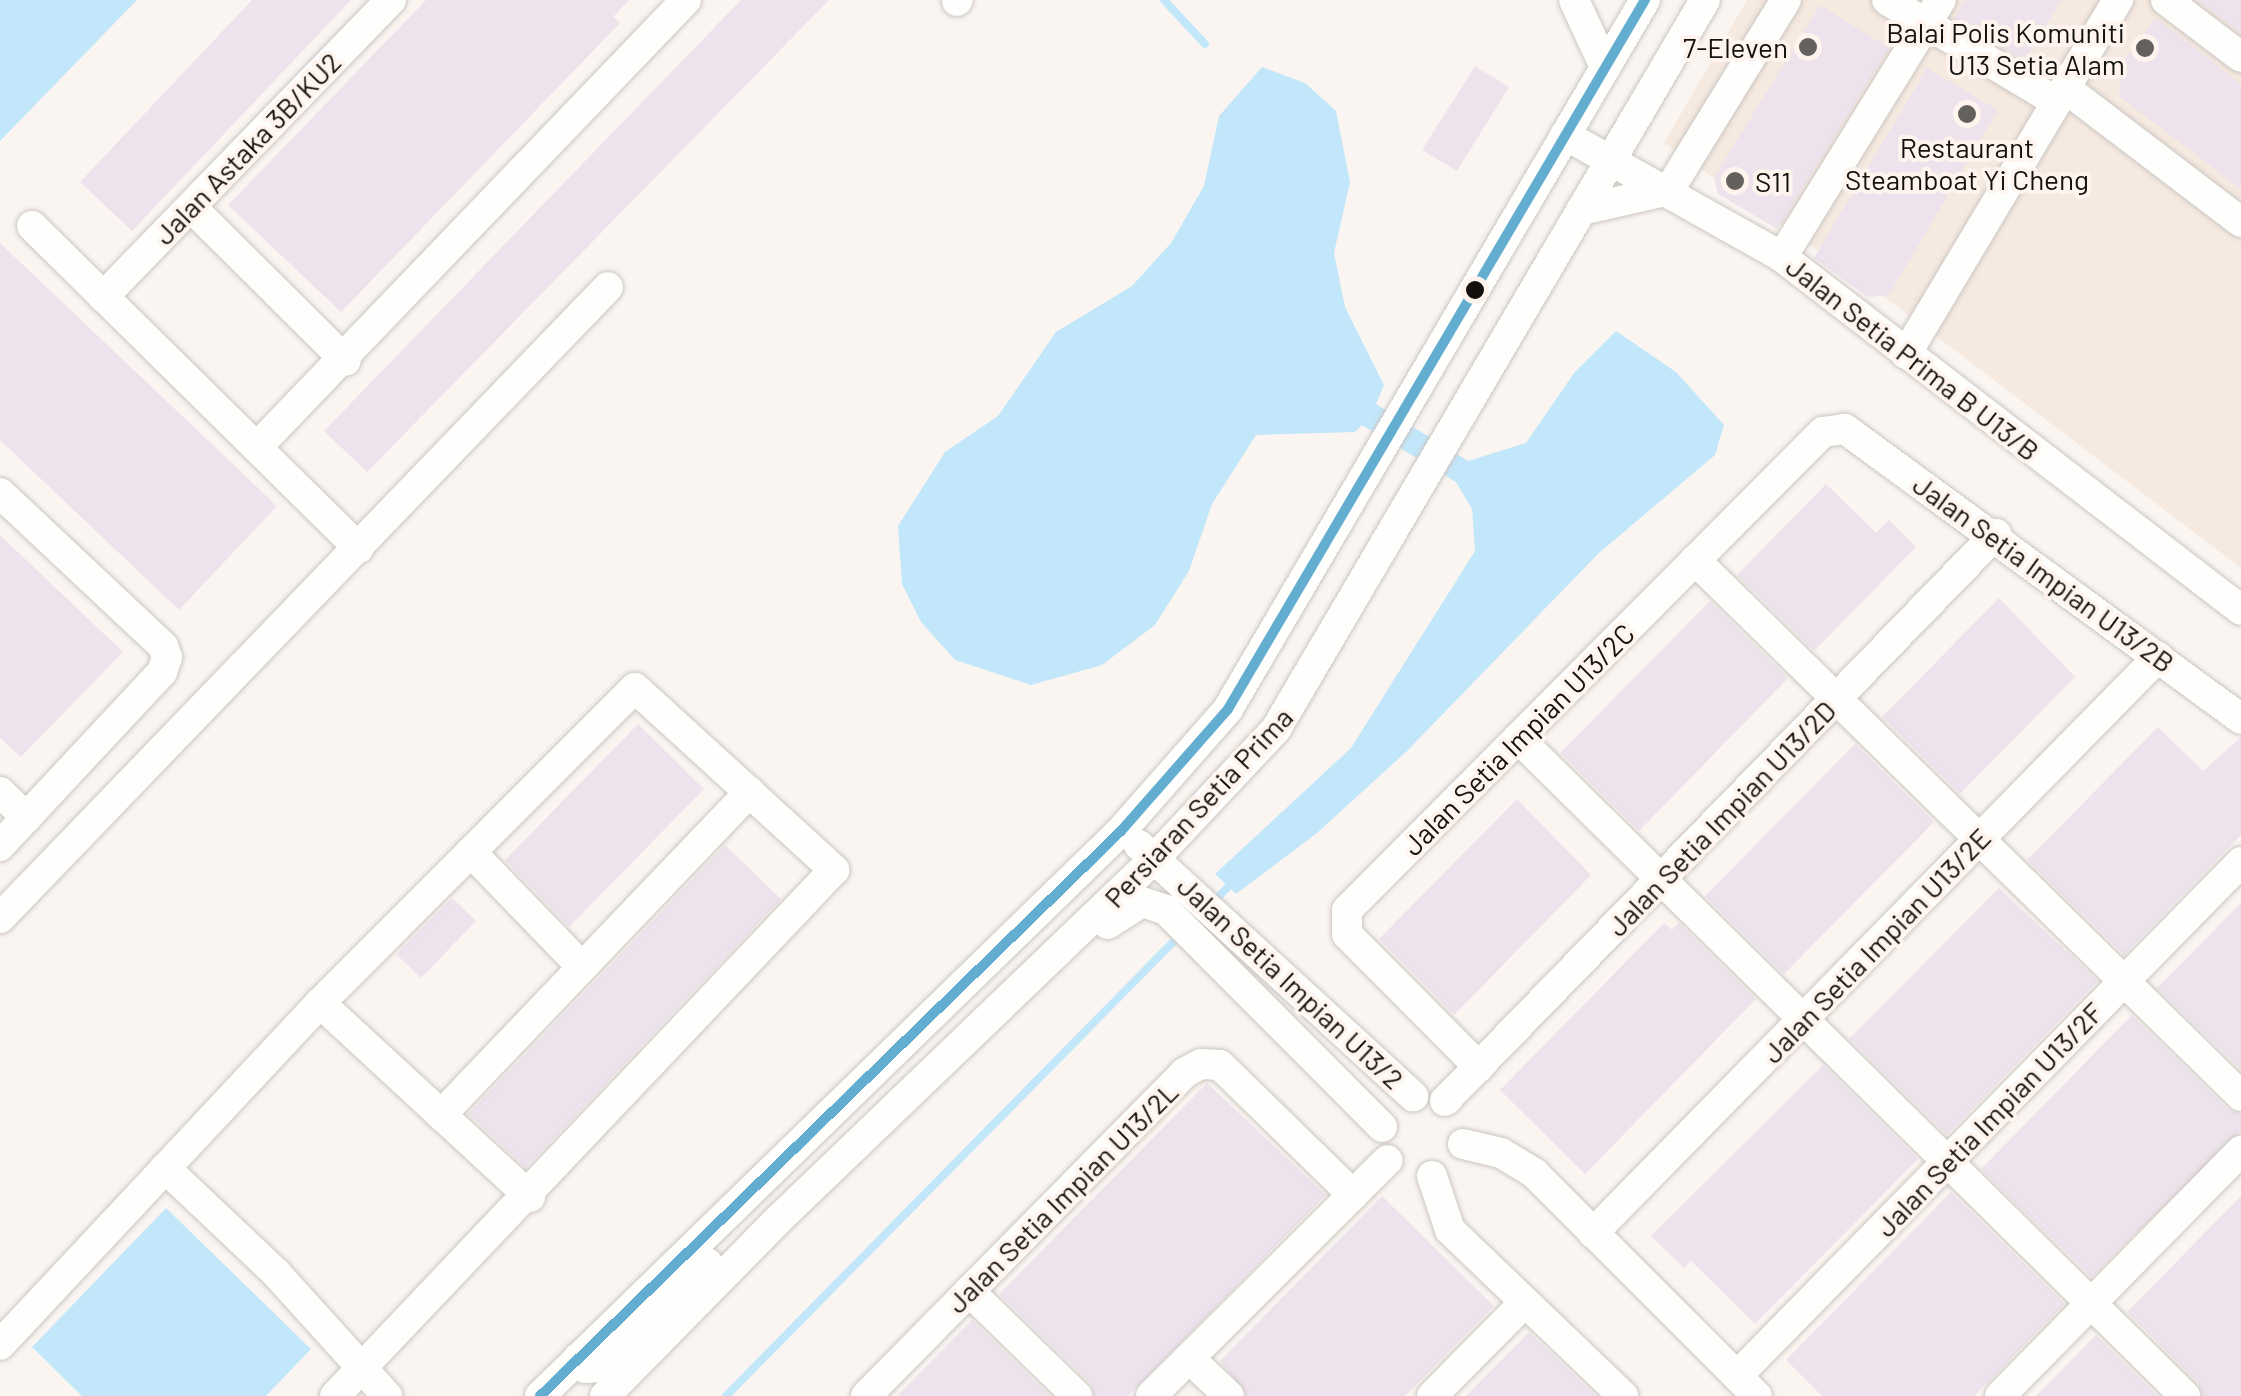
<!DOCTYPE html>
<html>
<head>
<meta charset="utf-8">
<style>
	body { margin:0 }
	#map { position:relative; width:2241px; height:1396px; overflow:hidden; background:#faf5f1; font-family:Barlow,sans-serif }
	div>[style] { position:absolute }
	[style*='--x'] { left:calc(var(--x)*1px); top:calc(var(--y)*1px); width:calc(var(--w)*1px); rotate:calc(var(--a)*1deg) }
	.built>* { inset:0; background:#f5e9e0 }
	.water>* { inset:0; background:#c2e7fa }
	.stream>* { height:8px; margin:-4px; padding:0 4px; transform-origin:4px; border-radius:4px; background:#c2e7fa }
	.building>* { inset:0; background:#eee3ed }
	.roads { filter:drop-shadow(0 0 2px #cbc6c3) drop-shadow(0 0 2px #cbc6c3) }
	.minor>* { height:30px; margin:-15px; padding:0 15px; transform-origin:15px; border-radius:15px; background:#fefefd }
	.bus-1>* { height:10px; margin:-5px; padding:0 5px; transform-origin:5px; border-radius:5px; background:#63aed0 }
	.dots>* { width:28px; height:28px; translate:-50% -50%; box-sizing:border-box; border:5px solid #fef4ed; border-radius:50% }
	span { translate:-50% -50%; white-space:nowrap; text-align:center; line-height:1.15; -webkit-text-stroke:8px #fef4ed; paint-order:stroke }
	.poi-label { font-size:28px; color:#14100d }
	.right { translate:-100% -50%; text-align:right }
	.left { translate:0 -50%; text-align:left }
	.street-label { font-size:28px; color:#14100d }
</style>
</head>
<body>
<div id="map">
	<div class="built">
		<i style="clip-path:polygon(1747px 0,2241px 0,2241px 568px,1898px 307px,1664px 143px)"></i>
	</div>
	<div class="water">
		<i style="clip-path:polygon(0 0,137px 0,0 141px)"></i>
		<i style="clip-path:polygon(1262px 67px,1305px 83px,1336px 111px,1350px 182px,1334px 253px,1345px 307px,1384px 385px,1376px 404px,1468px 461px,1526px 443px,1574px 373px,1616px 331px,1676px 372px,1724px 425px,1715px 455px,1599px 553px,1407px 751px,1317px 833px,1236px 894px,1215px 874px,1351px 748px,1475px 551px,1472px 509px,1456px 482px,1362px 425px,1355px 432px,1256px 435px,1212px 504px,1189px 571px,1155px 625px,1102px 665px,1031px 685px,955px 660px,921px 622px,902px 584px,898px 526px,945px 452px,998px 416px,1056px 332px,1132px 286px,1171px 243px,1204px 186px,1219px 116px)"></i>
		<i style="clip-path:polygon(166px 1208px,311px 1349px,266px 1396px,82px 1396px,32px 1347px)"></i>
	</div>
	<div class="stream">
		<i style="--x:1164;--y:0;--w:60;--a:47"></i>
		<i style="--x:1213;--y:902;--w:21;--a:-45"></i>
		<i style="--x:726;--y:1396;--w:646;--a:-45.44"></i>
	</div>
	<div class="building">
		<i style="clip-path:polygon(252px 0,351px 0,132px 231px,80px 182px)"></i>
		<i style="clip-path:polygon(426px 0,629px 0,613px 17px,620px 23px,341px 312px,228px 205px)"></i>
		<i style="clip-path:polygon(741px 0,829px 0,367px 472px,324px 431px)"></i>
		<i style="clip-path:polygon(1965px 0,2061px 0,2025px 61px,1954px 19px)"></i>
		<i style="clip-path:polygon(2197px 0,2241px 0,2241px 33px)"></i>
		<i style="clip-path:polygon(1820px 5px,1889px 48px,1777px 229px,1718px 194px,1714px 178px)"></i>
		<i style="clip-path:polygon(2156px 18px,2241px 84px,2241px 189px,2119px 96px,2121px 64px)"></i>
		<i style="clip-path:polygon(1475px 66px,1509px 87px,1457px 171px,1422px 150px)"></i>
		<i style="clip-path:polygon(1927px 68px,1998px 110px,1889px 295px,1868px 297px,1814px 258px)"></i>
		<i style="clip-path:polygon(0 243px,277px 506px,179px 610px,0 440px)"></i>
		<i style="clip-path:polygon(1826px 484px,1876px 533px,1889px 520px,1916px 547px,1814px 651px,1737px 575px)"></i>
		<i style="clip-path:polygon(0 535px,123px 652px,21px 757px,0 738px)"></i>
		<i style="clip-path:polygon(1999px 598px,2075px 677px,1960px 794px,1882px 717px)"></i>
		<i style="clip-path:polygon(1710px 601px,1788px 678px,1639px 831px,1560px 753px)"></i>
		<i style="clip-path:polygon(638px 724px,704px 789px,569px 927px,505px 860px)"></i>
		<i style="clip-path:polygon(2158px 727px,2203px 771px,2241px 737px,2241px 835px,2124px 955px,2027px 860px)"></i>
		<i style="clip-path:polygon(1855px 744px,1934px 822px,1784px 974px,1705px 896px)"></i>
		<i style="clip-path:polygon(1517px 799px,1591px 875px,1454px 1015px,1379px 939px)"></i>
		<i style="clip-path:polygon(725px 845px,781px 899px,526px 1168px,468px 1114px)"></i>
		<i style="clip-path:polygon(1999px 888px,2098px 981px,1947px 1135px,1849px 1039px)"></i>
		<i style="clip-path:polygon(452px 898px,476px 921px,421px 978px,396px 954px)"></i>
		<i style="clip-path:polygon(2241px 903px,2241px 1070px,2157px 988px)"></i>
		<i style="clip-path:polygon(1664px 923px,1672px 930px,1679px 923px,1756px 999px,1585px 1174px,1500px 1090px)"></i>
		<i style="clip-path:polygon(2132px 1015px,2228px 1109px,2241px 1114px,2241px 1131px,2091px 1277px,1981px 1169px)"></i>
		<i style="clip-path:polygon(1823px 1065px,1918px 1159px,1755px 1324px,1691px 1261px,1684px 1268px,1651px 1236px)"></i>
		<i style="clip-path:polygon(1207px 1083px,1326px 1195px,1128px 1396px,1095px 1396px,1090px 1383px,999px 1294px)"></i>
		<i style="clip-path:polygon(1951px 1192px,2065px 1304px,1974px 1396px,1822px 1396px,1786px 1360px)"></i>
		<i style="clip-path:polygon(1382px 1196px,1494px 1306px,1405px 1396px,1247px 1396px,1220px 1361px)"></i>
		<i style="clip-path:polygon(2241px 1196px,2241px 1396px,2203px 1396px,2198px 1383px,2127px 1312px)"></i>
		<i style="clip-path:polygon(972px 1320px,1050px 1396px,897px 1396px)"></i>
		<i style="clip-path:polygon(1529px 1332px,1596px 1396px,1466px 1396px)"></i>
		<i style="clip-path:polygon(2096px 1335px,2158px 1396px,2036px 1396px)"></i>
	</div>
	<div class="roads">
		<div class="minor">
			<i style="--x:1574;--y:0;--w:74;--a:65.2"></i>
			<i style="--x:1887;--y:0;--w:198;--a:31"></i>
			<i style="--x:2166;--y:0;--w:94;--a:37.2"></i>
			<i style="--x:957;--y:1;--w:1;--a:-45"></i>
			<i style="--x:2065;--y:88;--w:221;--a:37.3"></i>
			<i style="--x:1565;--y:135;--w:249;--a:29.3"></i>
			<i style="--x:1782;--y:257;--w:579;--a:37.56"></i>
			<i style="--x:1669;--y:190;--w:223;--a:-58.4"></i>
			<i style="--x:191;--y:207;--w:218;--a:44.8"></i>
			<i style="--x:1581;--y:210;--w:90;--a:-12.8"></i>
			<i style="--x:32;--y:226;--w:459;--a:44.6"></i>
			<i style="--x:1782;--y:257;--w:302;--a:-58.3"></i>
			<i style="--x:103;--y:297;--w:414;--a:-45.9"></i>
			<i style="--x:1906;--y:354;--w:413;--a:-59.1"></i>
			<i style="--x:258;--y:446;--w:618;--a:-46.18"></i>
			<i style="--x:0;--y:493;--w:224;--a:43.2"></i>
			<i style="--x:163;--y:646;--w:12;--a:70"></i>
			<i style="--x:167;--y:657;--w:16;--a:108"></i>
			<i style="--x:162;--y:672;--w:238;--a:133"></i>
			<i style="--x:1695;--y:560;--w:765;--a:44.47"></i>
			<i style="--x:1518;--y:738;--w:937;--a:44.61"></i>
			<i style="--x:0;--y:792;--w:37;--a:44"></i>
			<i style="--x:1139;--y:845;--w:372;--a:42.5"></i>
			<i style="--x:471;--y:852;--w:160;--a:46"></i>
			<i style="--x:0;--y:918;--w:876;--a:-46.06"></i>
			<i style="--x:1108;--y:924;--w:40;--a:-32.9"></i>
			<i style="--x:1142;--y:902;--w:25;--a:18"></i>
			<i style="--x:1166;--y:910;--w:306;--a:45.1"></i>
			<i style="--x:320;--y:1003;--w:286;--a:42.7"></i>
			<i style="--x:1479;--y:1067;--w:187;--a:-134.8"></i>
			<i style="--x:1347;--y:934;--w:24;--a:-90"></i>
			<i style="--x:1347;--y:910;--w:675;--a:-45.12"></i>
			<i style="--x:1823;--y:432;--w:22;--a:-8"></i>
			<i style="--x:1845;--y:429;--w:491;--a:36.2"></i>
			<i style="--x:1445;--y:1101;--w:791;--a:-45.82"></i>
			<i style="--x:441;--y:1115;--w:447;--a:-46.3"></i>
			<i style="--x:1463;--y:1144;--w:39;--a:13"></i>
			<i style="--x:1501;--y:1153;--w:39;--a:31"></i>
			<i style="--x:1534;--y:1173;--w:315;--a:45"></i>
			<i style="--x:165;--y:1168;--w:153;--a:43.4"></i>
			<i style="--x:276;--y:1273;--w:166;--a:47.9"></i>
			<i style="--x:1432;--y:1176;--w:57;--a:71.6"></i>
			<i style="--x:1450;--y:1230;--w:240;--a:43.8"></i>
			<i style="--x:1593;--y:1233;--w:807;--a:-45.55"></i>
			<i style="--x:969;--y:1291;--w:151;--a:44.2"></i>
			<i style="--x:0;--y:1345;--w:468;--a:-46.9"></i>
			<i style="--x:320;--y:1003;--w:445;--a:-45"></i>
			<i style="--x:635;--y:688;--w:270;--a:42.4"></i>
			<i style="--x:834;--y:870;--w:725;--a:133.49"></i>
			<i style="--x:578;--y:1358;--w:13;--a:51"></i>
			<i style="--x:586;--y:1368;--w:16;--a:-4"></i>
			<i style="--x:602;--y:1367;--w:148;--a:-44.5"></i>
			<i style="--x:1189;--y:1358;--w:55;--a:43.5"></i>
			<i style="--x:1737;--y:1376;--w:720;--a:-45.56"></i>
			<i style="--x:540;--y:1396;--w:810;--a:-44.2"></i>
			<i style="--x:1121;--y:831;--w:162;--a:-48.7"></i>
			<i style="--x:1228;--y:709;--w:823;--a:-59.54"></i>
			<i style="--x:605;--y:1396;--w:248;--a:-45.5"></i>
			<i style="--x:779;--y:1219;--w:521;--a:-43.83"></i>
			<i style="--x:1155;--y:858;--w:177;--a:-46.8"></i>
			<i style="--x:1276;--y:729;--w:846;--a:-59.52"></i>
			<i style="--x:866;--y:1396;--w:453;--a:-45.4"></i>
			<i style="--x:1184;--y:1073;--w:19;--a:-28"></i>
			<i style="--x:1201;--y:1064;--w:19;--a:3"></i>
			<i style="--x:1220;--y:1065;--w:186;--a:44.3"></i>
			<i style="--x:1151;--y:1396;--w:334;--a:-44.9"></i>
			<i style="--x:1432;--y:1396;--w:132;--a:-45.3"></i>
			<i style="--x:2000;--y:1396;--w:344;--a:-45.5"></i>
		</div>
	</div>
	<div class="bus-1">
		<i style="--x:540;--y:1396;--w:810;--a:-44.2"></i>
		<i style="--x:1121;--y:831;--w:162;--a:-48.7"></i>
		<i style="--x:1228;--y:709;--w:823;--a:-59.54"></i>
	</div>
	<div class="dots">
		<i style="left:1808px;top:47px;background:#64605d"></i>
		<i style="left:2145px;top:48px;background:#64605d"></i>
		<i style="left:1967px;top:114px;background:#64605d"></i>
		<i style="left:1735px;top:181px;background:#64605d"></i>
		<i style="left:1475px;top:290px;background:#14100d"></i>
	</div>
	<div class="poi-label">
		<span class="right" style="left:2125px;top:48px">Balai Polis Komuniti<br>U13 Setia Alam</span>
		<span class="right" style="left:1788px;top:47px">7-Eleven</span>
		<span style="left:1967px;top:163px">Restaurant<br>Steamboat Yi Cheng</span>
		<span class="left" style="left:1755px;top:181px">S11</span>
	</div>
	<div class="street-label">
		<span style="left:247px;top:148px;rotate:-46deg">Jalan Astaka 3B/KU2</span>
		<span style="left:1913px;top:358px;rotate:38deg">Jalan Setia Prima B U13/B</span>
		<span style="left:2044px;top:573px;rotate:36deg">Jalan Setia Impian U13/2B</span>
		<span style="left:1518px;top:739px;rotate:-45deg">Jalan Setia Impian U13/2C</span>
		<span style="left:1198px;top:807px;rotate:-47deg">Persiaran Setia Prima</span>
		<span style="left:1721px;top:818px;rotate:-46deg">Jalan Setia Impian U13/2D</span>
		<span style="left:1876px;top:945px;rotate:-46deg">Jalan Setia Impian U13/2E</span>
		<span style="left:1291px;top:982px;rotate:43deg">Jalan Setia Impian U13/2</span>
		<span style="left:1989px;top:1119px;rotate:-46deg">Jalan Setia Impian U13/2F</span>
		<span style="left:1062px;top:1197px;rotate:-45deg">Jalan Setia Impian U13/2L</span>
	</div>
</div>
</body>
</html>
